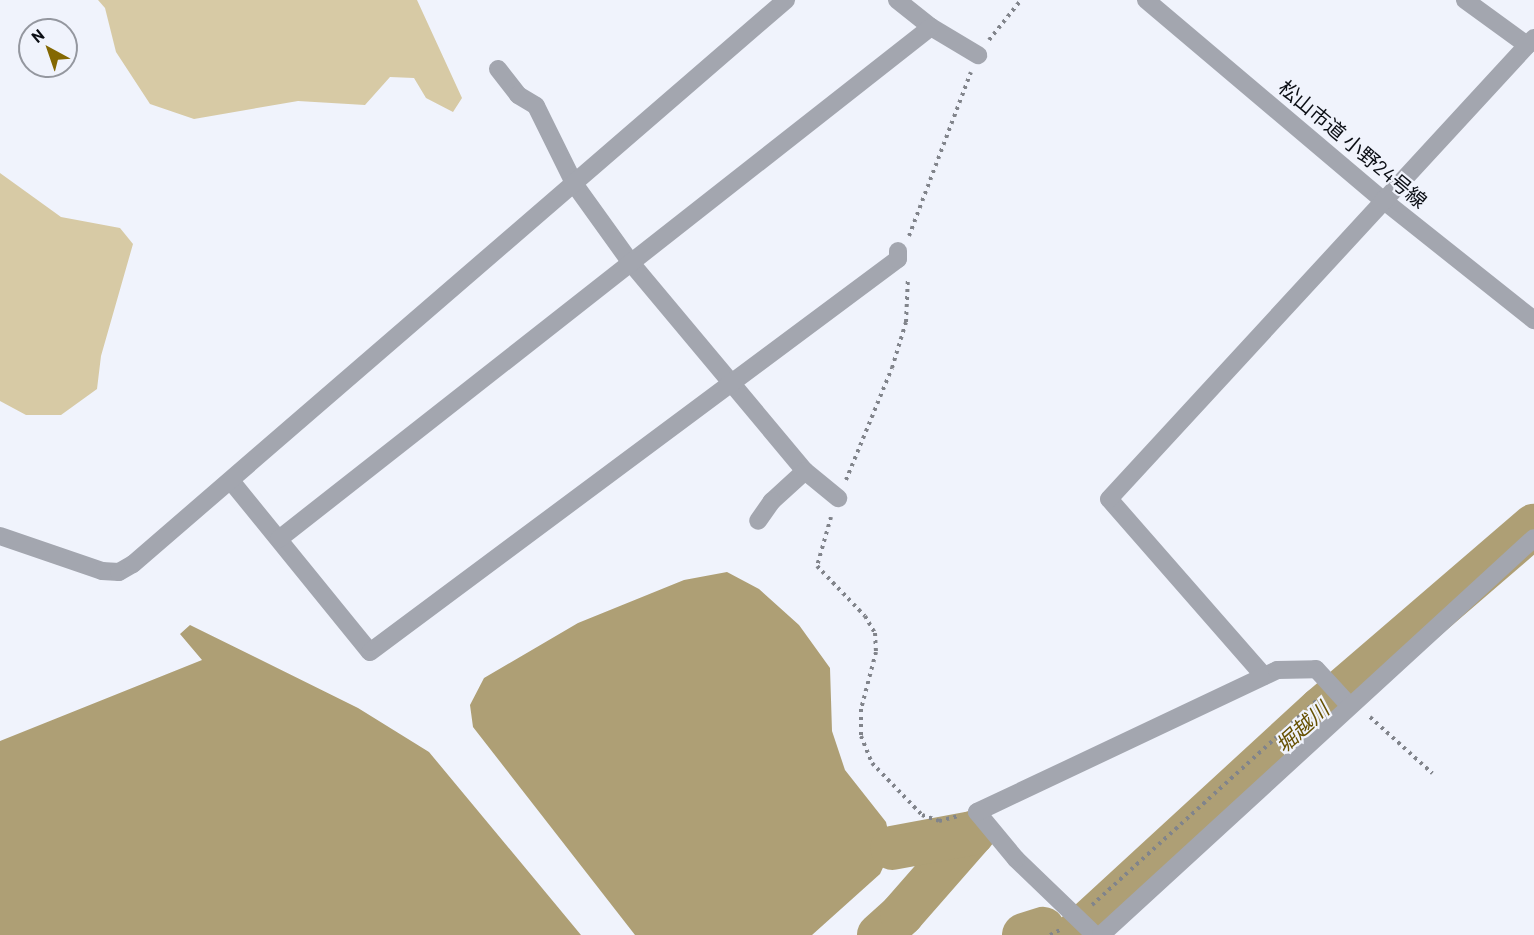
<!DOCTYPE html>
<html>
<head>
<meta charset="utf-8">
<style>
	body { margin:0 }
	#map { position:relative; width:1534px; height:935px; overflow:hidden; background:#f0f3fc; font-family:Barlow,"Noto Sans JP",sans-serif }
	div>[style] { position:absolute }
	[style*='--x'] { left:calc(var(--x)*1px); top:calc(var(--y)*1px); width:calc(var(--w)*1px); rotate:calc(var(--a)*1deg) }
	.green>* { inset:0; background:#d7caa5 }
	.water>* { inset:0; background:#ae9f75 }
	.river>* { height:44px; margin:-22px; padding:0 22px; transform-origin:22px; border-radius:22px; background:#ae9f75 }
	.path>* { height:4px; margin-top:-2px; transform-origin:0; background:repeating-linear-gradient(90deg,#81848b 0 3px,transparent 0 7.5px) }
	.minor>* { height:18px; margin:-9px; padding:0 9px; transform-origin:9px; border-radius:9px; background:#a3a6af }
	span { translate:-50% -50%; white-space:nowrap; text-align:center; line-height:1.15; -webkit-text-stroke:4.5px #f0f3fc; paint-order:stroke }
	.street-label { font-size:20px; color:#0b0e14 }
	.water-label { font-size:21px; color:#665002; font-style:italic }
	.north { position:absolute; left:18px; top:18px; width:60px; height:60px; box-sizing:border-box; background:#f0f3fc; border:2px solid #94979f; border-radius:50%; rotate:320deg; font-size:16px; font-weight:700; line-height:24px; text-align:center; color:#0b0e14 }
	.north::after { content:''; display:block; margin:auto; width:21px; height:27px; background:#846802; clip-path:polygon(50% 0,100% 100%,50% 72%,0 100%) }
</style>
</head>
<body>
<div id="map">
	<div class="green">
		<i style="clip-path:polygon(98px 0,417px 0,462px 98px,453px 112px,426px 98px,414px 78px,390px 77px,365px 105px,298px 101px,194px 119px,150px 104px,116px 52px,105px 8px)"></i>
		<i style="clip-path:polygon(0 173px,61px 217px,120px 228px,133px 244px,101px 356px,97px 389px,61px 415px,26px 415px,0 401px)"></i>
	</div>
	<div class="water">
		<i style="clip-path:polygon(727px 572px,759px 589px,799px 625px,830px 668px,832px 731px,845px 770px,886px 822px,892px 848px,880px 874px,812px 935px,635px 935px,473px 727px,470px 705px,484px 678px,578px 623px,684px 580px)"></i>
		<i style="clip-path:polygon(190px 625px,358px 708px,429px 752px,581px 935px,0 935px,0 741px,202px 660px,180px 634px)"></i>
	</div>
	<div class="river">
		<i style="--x:879;--y:935;--w:31;--a:-42"></i>
		<i style="--x:902;--y:914;--w:108;--a:-48.8"></i>
		<i style="--x:973;--y:833;--w:82;--a:169.5"></i>
		<i style="--x:1024;--y:935;--w:20;--a:-18"></i>
		<i style="--x:1075;--y:935;--w:334;--a:-42.6"></i>
		<i style="--x:1321;--y:709;--w:281;--a:-40.7"></i>
	</div>
	<div class="path">
		<i style="--x:989;--y:40;--w:51;--a:-51.3"></i>
		<i style="--x:909;--y:236;--w:175;--a:-69.3"></i>
		<i style="--x:846;--y:480;--w:121;--a:-67.7"></i>
		<i style="--x:892;--y:368;--w:48;--a:-73.1"></i>
		<i style="--x:906;--y:322;--w:45;--a:-87.5"></i>
		<i style="--x:831;--y:517;--w:51;--a:105.9"></i>
		<i style="--x:817;--y:566;--w:69;--a:46.2"></i>
		<i style="--x:865;--y:616;--w:20;--a:60"></i>
		<i style="--x:875;--y:633;--w:19;--a:87"></i>
		<i style="--x:876;--y:652;--w:59;--a:104.7"></i>
		<i style="--x:861;--y:709;--w:27;--a:90"></i>
		<i style="--x:861;--y:736;--w:29;--a:68"></i>
		<i style="--x:872;--y:763;--w:72;--a:46.1"></i>
		<i style="--x:922;--y:815;--w:18;--a:19"></i>
		<i style="--x:939;--y:821;--w:21;--a:-14"></i>
		<i style="--x:1370;--y:717;--w:84;--a:42.1"></i>
		<i style="--x:1092;--y:905;--w:304;--a:-42.3"></i>
		<i style="--x:1050;--y:935;--w:11;--a:-27"></i>
	</div>
	<div class="minor">
		<i style="--x:897;--y:0;--w:43;--a:38.5"></i>
		<i style="--x:931;--y:27;--w:55;--a:30.8"></i>
		<i style="--x:1146;--y:0;--w:310;--a:40.2"></i>
		<i style="--x:1383;--y:200;--w:193;--a:38.5"></i>
		<i style="--x:1465;--y:0;--w:77;--a:36"></i>
		<i style="--x:498;--y:69;--w:33;--a:52"></i>
		<i style="--x:518;--y:95;--w:21;--a:31"></i>
		<i style="--x:536;--y:106;--w:88;--a:63.7"></i>
		<i style="--x:575;--y:185;--w:96;--a:54.3"></i>
		<i style="--x:631;--y:263;--w:271;--a:50.1"></i>
		<i style="--x:805;--y:471;--w:45;--a:137.7"></i>
		<i style="--x:772;--y:501;--w:24;--a:125"></i>
		<i style="--x:805;--y:471;--w:43;--a:39.3"></i>
		<i style="--x:231;--y:481;--w:220;--a:50.9"></i>
		<i style="--x:370;--y:652;--w:658;--a:-36.66"></i>
		<i style="--x:898;--y:259;--w:8;--a:-90"></i>
		<i style="--x:0;--y:536;--w:108;--a:18.9"></i>
		<i style="--x:102;--y:571;--w:17;--a:3"></i>
		<i style="--x:119;--y:572;--w:16;--a:-30"></i>
		<i style="--x:133;--y:564;--w:863;--a:-40.82"></i>
		<i style="--x:279;--y:539;--w:829;--a:-38.14"></i>
		<i style="--x:1264;--y:676;--w:235;--a:-131.2"></i>
		<i style="--x:1109;--y:499;--w:627;--a:-47.33"></i>
		<i style="--x:1095;--y:935;--w:110;--a:-136.1"></i>
		<i style="--x:1016;--y:859;--w:61;--a:-129.7"></i>
		<i style="--x:977;--y:812;--w:332;--a:-25.3"></i>
		<i style="--x:1277;--y:670;--w:39;--a:-1"></i>
		<i style="--x:1316;--y:669;--w:49;--a:47.5"></i>
		<i style="--x:1101;--y:935;--w:587;--a:-42.52"></i>
	</div>
	<div class="street-label">
		<span style="left:1353px;top:144px;rotate:40deg">松山市道 小野24号線</span>
	</div>
	<div class="water-label">
		<span style="left:1302px;top:727px;rotate:-42deg">堀越川</span>
	</div>
	<div class="north">N</div>
</div>
</body>
</html>
